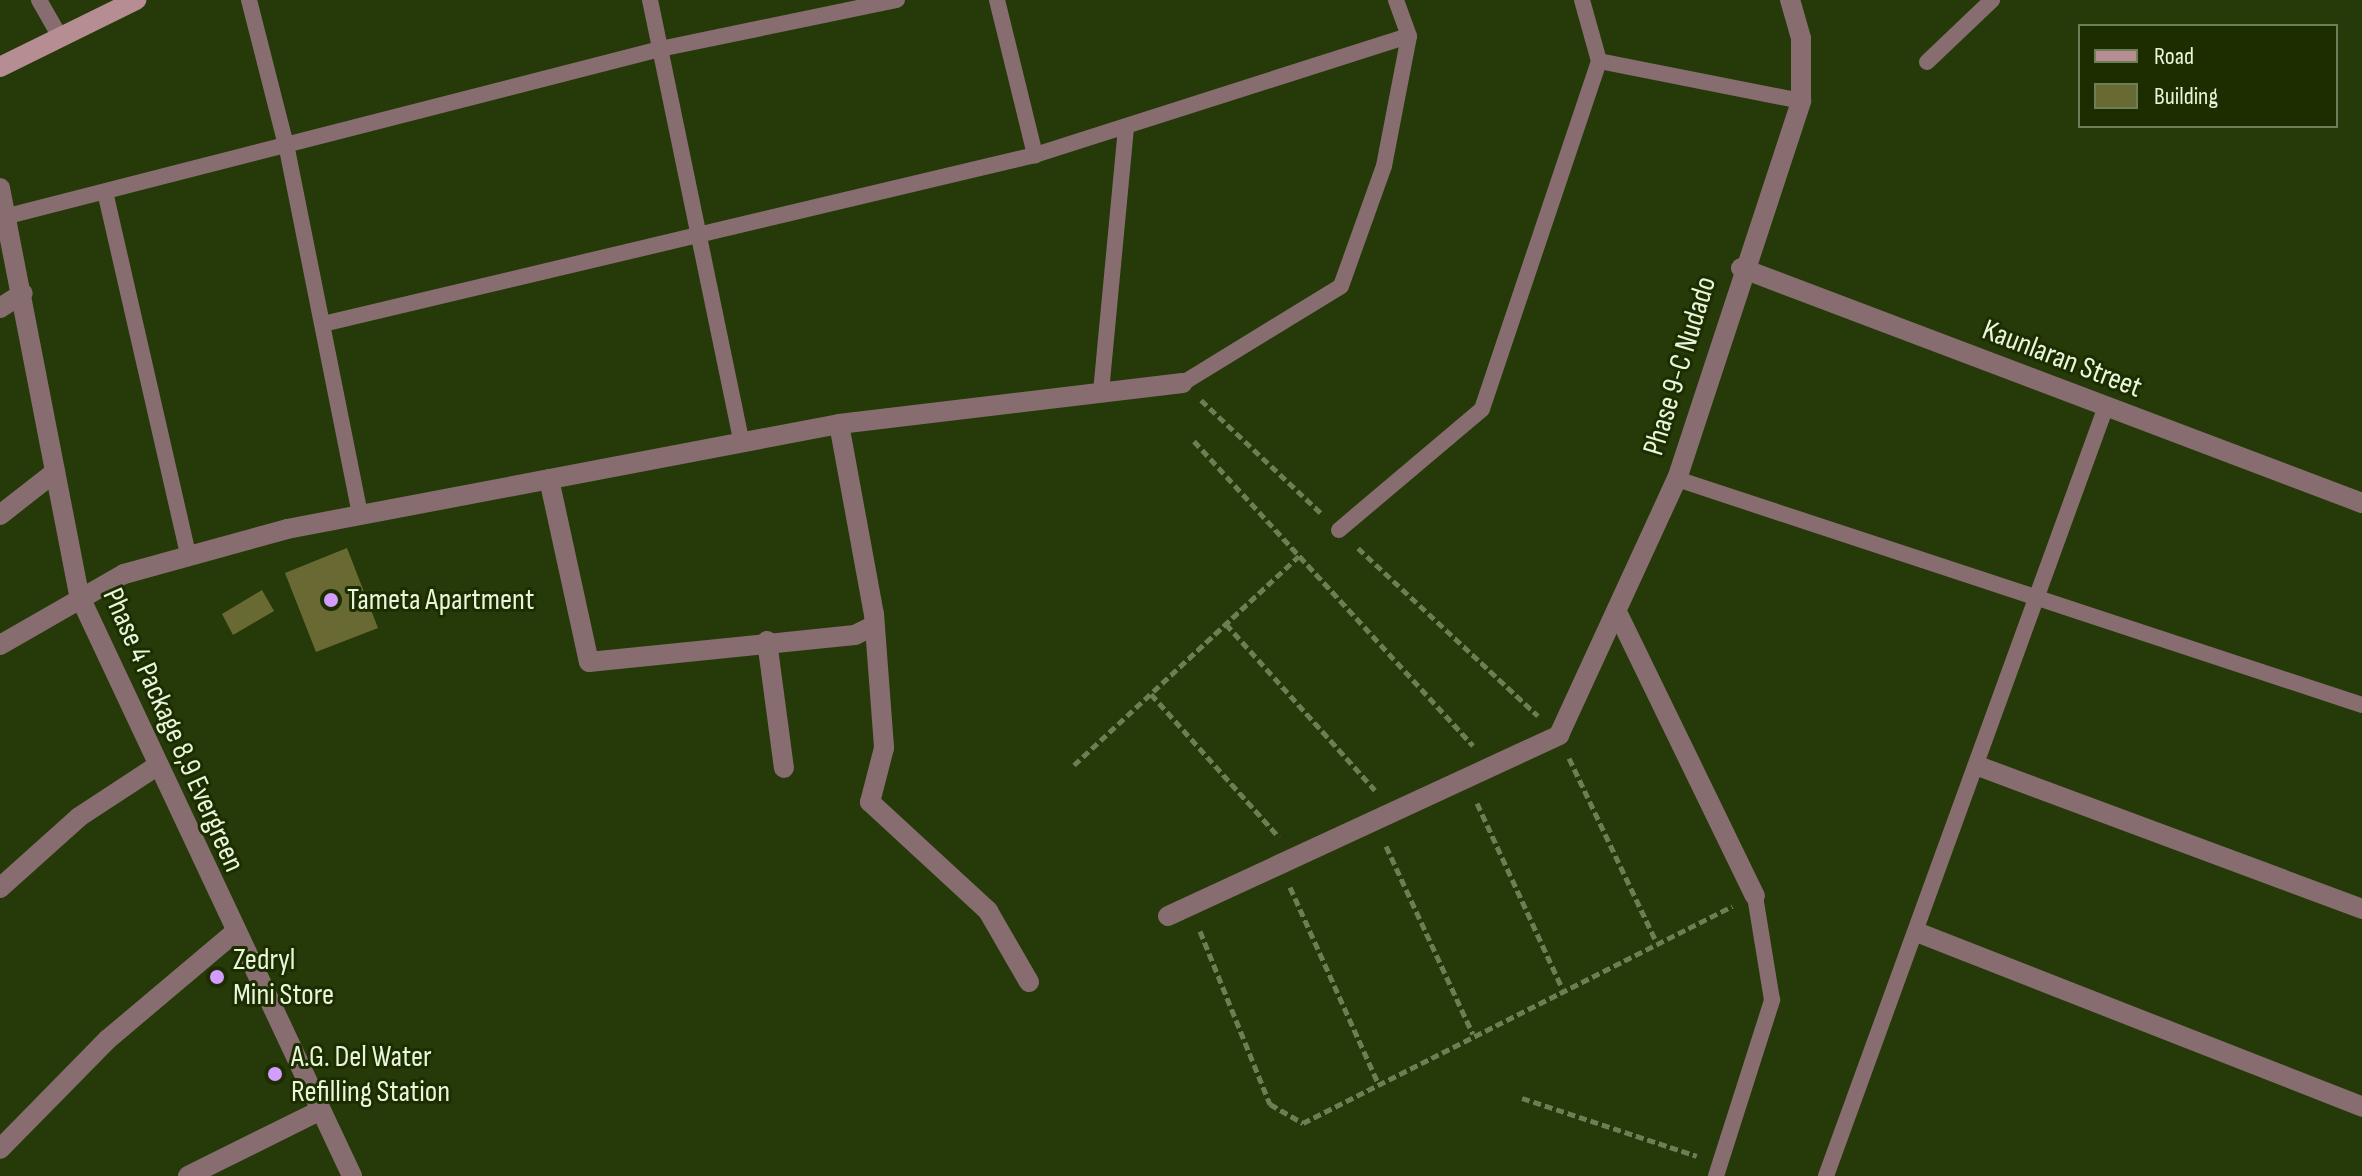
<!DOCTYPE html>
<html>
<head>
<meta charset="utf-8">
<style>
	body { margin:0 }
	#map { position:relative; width:2362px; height:1176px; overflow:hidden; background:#263908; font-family:"Sofia Sans Condensed",sans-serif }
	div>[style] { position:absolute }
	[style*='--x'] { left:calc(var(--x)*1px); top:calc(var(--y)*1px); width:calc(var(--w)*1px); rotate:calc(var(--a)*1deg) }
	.building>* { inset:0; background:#696934 }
	.path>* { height:5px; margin-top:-2.5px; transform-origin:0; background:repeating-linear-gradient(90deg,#6d7e55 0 8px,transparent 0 12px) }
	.service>* { height:16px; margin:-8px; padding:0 8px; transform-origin:8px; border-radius:8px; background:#876d70 }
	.minor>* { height:20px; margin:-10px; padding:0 10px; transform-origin:10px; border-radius:10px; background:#876d70 }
	.tertiary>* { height:20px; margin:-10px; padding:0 10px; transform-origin:10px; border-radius:10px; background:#876d70 }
	.secondary>* { height:20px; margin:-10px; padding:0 10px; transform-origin:10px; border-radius:10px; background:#b68d93 }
	.dots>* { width:22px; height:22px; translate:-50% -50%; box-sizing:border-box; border:4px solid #1c2e00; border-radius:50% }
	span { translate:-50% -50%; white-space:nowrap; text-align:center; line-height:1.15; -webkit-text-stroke:6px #1c2e00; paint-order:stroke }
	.street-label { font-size:30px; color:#e9f6dc }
	.poi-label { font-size:30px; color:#e9f6dc }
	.left { translate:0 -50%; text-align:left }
	.legend { position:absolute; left:2078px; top:24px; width:260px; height:104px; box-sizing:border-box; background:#1c2e00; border:2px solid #6e7e58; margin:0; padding:10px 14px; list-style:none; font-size:24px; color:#e9f6dc }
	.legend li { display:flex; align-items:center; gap:16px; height:40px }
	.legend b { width:40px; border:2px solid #6e7e58 }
</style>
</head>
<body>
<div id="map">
	<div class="building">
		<i style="clip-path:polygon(347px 548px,378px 628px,316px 652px,285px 573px)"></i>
		<i style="clip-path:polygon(262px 590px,274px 611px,233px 635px,222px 614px)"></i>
	</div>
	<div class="path">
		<i style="--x:1201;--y:400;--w:166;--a:43.3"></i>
		<i style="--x:1194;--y:441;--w:413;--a:47.5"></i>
		<i style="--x:1358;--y:548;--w:246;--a:43"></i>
		<i style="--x:1226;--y:624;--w:223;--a:48.1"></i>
		<i style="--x:1151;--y:694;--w:192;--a:48.2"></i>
		<i style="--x:1569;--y:758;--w:200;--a:64.6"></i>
		<i style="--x:1074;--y:765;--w:307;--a:-42.9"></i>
		<i style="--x:1477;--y:803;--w:204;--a:65.3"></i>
		<i style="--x:1386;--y:846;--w:207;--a:65.2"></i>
		<i style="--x:1290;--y:887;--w:215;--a:65.8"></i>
		<i style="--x:1200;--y:931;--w:187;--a:68"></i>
		<i style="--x:1270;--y:1104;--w:38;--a:30"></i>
		<i style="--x:1303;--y:1123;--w:481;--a:-26.8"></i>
		<i style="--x:1522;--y:1098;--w:184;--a:18.3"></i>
	</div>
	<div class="service">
		<i style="--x:39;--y:0;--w:40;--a:60.3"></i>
		<i style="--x:249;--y:0;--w:154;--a:75.7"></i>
		<i style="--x:287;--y:149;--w:371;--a:78.7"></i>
		<i style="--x:650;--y:0;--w:450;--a:78.3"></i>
		<i style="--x:997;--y:0;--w:160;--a:76.2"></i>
		<i style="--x:1599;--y:61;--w:206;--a:11.2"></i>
		<i style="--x:1927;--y:62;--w:90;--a:-43.6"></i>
		<i style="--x:106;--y:196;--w:366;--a:77.1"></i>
		<i style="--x:8;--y:216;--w:673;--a:-14.37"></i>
		<i style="--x:660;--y:49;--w:242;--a:-11.7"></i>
		<i style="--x:323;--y:324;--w:732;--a:-13.35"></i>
		<i style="--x:1035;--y:155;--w:392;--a:-17.7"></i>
		<i style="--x:1183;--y:383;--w:185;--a:-31.5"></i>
		<i style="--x:1341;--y:286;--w:127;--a:-70.3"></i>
		<i style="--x:1384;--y:166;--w:132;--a:-79.1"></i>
		<i style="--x:1409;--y:36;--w:38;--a:-110"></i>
		<i style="--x:1101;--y:392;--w:266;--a:-84.6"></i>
		<i style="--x:1677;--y:479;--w:721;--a:18.26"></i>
		<i style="--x:1339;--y:530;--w:187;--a:-40.2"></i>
		<i style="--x:1482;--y:409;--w:367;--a:-71.4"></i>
		<i style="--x:1599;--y:61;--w:63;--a:-105.6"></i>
		<i style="--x:1716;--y:1176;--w:185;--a:-72.3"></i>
		<i style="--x:1772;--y:1000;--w:105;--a:-99.3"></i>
		<i style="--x:1826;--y:1176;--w:816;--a:-70.01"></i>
	</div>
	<div class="minor">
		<i style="--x:1741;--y:268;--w:664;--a:20.73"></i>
		<i style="--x:0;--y:308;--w:27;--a:-33"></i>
		<i style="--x:839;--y:424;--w:193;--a:79.6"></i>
		<i style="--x:874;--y:614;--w:134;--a:85.7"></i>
		<i style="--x:884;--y:748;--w:56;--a:104.5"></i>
		<i style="--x:870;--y:802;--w:161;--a:42.7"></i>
		<i style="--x:988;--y:911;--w:82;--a:60"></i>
		<i style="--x:549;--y:479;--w:187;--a:77.7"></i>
		<i style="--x:589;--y:662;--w:267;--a:-5.8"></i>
		<i style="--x:855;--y:635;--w:18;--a:-27"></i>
		<i style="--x:0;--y:515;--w:70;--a:-38"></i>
		<i style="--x:1619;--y:616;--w:311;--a:64.1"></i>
		<i style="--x:767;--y:641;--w:128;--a:82.4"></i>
		<i style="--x:0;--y:645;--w:143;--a:-29.8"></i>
		<i style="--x:124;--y:574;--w:169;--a:-15.4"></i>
		<i style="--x:287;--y:529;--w:562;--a:-10.77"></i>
		<i style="--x:839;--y:424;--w:346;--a:-6.8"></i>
		<i style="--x:1978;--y:766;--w:410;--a:20.4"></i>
		<i style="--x:0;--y:888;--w:106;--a:-41.9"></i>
		<i style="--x:79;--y:817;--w:90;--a:-33.2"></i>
		<i style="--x:1168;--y:916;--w:431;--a:-24.8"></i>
		<i style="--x:1559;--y:735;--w:282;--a:-65.3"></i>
		<i style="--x:1677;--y:479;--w:398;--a:-71.8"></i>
		<i style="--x:1801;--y:101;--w:63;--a:-90"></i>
		<i style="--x:1801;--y:38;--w:40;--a:-106"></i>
		<i style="--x:1919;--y:933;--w:476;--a:21.4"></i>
		<i style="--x:0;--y:1149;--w:153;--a:-45.5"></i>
		<i style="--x:107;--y:1040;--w:165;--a:-40.1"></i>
		<i style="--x:188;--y:1176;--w:146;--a:-26.4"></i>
	</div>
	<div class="tertiary">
		<i style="--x:0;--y:188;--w:415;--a:79"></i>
		<i style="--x:79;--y:595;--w:642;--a:64.83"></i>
	</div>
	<div class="secondary">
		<i style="--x:0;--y:67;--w:152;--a:-26.2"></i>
	</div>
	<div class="dots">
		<i style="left:331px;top:600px;background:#d29dfd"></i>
		<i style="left:217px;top:977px;background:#d29dfd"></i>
		<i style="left:275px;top:1074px;background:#d29dfd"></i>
	</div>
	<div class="street-label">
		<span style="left:2062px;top:359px;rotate:21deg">Kaunlaran Street</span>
		<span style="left:1680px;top:366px;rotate:-73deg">Phase 9-C Nudado</span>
		<span style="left:173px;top:730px;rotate:66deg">Phase 4 Package 8,9 Evergreen</span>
	</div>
	<div class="poi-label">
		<span class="left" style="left:347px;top:600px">Tameta Apartment</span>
		<span class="left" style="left:233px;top:977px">Zedryl<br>Mini Store</span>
		<span class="left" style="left:291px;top:1074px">A.G. Del Water<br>Refilling Station</span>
	</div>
	<ul class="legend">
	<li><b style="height:10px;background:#b68d93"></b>Road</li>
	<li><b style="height:22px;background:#696934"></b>Building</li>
	</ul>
</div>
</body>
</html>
